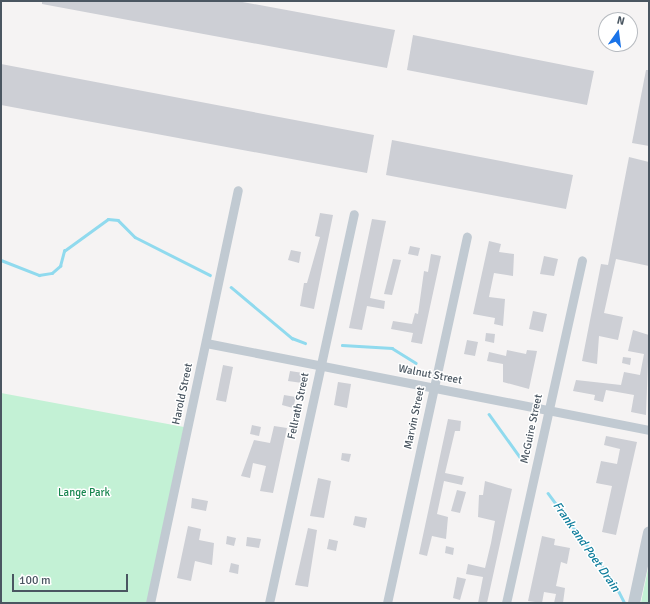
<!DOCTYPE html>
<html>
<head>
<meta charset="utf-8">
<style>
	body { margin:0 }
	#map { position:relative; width:650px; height:604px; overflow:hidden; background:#f5f3f3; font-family:Signika,sans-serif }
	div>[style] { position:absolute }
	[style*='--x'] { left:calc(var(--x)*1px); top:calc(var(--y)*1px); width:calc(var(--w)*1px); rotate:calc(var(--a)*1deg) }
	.green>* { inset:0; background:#c3f1d5 }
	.stream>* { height:2.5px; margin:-1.25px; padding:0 1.25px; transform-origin:1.25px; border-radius:1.25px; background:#90daee }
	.building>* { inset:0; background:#cdcfd5 }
	.minor>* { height:9px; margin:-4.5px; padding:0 4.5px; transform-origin:4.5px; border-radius:4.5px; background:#c1cad2 }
	.tertiary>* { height:12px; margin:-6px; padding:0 6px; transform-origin:6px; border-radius:6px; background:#c1cad2 }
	span { translate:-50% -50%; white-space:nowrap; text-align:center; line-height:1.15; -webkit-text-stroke:3px #fff; paint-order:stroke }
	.street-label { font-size:11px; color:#4a5661 }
	.park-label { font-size:11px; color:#17864f }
	.water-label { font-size:12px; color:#0c7c9b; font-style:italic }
	.frame { position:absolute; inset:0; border:2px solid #4a5661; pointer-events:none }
	.north { position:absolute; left:598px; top:12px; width:40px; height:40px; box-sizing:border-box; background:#fff; border:1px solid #b7bbc0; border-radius:50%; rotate:14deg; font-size:11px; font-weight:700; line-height:16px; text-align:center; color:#4a5661 }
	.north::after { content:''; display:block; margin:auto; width:14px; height:18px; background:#1a73e8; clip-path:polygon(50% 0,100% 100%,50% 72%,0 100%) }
	.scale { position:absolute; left:12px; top:574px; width:116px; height:18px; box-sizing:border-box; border:2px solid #4a5661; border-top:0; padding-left:5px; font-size:12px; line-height:14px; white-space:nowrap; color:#4a5661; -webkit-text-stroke:3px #fff; paint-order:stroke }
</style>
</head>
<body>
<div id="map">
	<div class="green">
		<i style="clip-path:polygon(1px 393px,184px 427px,147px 603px,1px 603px)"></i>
		<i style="clip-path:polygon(649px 564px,649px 603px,641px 603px,644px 588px)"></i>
	</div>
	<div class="stream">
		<i style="--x:1;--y:260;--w:41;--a:21.5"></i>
		<i style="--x:39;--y:275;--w:13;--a:-9"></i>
		<i style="--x:52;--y:273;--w:11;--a:-41"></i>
		<i style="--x:60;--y:266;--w:16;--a:-75"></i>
		<i style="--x:64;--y:251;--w:54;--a:-36"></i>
		<i style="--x:108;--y:219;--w:10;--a:6"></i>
		<i style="--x:118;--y:220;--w:24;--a:45"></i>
		<i style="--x:135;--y:237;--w:84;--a:26.9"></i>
		<i style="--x:231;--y:287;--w:80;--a:39.9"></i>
		<i style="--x:292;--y:338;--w:14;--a:21"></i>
		<i style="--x:342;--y:345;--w:50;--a:3.4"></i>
		<i style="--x:392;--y:348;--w:28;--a:32"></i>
		<i style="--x:489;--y:414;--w:53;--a:54.2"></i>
		<i style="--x:548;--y:493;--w:111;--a:53.4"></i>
		<i style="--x:614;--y:582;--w:22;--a:63"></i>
	</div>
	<div class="building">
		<i style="clip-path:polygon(42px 1px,237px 1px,395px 30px,387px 68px,42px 4px)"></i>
		<i style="clip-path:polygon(413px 35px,594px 71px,587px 105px,407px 70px)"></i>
		<i style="clip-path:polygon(1px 64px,374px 135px,367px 173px,1px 105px)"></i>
		<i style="clip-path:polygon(646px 70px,649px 70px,649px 146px,632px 143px)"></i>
		<i style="clip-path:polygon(392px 140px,573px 175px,566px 209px,386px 175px)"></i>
		<i style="clip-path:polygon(629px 157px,649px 162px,649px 266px,616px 259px,604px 313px,623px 317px,618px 340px,599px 336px,597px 364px,582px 361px,601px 264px,608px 265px)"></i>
		<i style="clip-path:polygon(320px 213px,333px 215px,314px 309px,300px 306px,304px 283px,307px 283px,320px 237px,315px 236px)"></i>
		<i style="clip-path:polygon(372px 219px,386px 221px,370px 298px,385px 301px,384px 309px,367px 306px,362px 330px,349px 328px)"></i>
		<i style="clip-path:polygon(489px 241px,501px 244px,499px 252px,514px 254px,513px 276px,494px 273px,489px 297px,505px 299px,503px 326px,494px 324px,495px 318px,473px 314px)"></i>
		<i style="clip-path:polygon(410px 246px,420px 248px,418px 256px,408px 254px)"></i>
		<i style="clip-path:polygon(291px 250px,301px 252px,299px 263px,288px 260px)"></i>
		<i style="clip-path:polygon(431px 254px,441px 256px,422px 344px,411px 342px,413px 333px,391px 329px,393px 321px,412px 324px,415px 313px,418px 314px,424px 271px,428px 272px)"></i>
		<i style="clip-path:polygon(544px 256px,558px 259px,554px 276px,540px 274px)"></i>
		<i style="clip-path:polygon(393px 259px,401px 260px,392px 295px,384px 294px)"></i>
		<i style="clip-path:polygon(533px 311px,547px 314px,543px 332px,529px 329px)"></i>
		<i style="clip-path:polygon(633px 330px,649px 335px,646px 415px,631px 412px,634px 395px,606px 390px,603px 402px,594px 400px,595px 395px,573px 391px,576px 380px,621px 385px,624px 372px,640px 375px,644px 354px,628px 351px)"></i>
		<i style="clip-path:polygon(486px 333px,495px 334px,494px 343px,485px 341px)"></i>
		<i style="clip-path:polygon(467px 340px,478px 342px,475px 356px,464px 354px)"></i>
		<i style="clip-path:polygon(507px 350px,526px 354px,527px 350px,537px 351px,529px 389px,503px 382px,503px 364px,487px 361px,489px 352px,506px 356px)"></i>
		<i style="clip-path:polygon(623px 357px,631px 358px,630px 365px,622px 363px)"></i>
		<i style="clip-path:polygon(223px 365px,233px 367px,226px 402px,216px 400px)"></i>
		<i style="clip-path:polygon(290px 371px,303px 373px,302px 383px,288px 381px)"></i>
		<i style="clip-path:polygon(338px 382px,351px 384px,347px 408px,334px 405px)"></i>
		<i style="clip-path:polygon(284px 395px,296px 397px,293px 408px,282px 405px)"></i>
		<i style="clip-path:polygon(448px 419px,461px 421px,460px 431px,455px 431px,445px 473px,464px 477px,462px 485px,444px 481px,437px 514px,448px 517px,446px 539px,432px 536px,427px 556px,419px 554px)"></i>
		<i style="clip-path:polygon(252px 425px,261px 427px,259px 436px,250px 434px)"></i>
		<i style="clip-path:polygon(274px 426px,287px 428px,273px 493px,260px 491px,266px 466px,253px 463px,250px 478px,241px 476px,254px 440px,270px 443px)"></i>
		<i style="clip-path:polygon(606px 436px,637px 442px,616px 535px,602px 532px,612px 486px,596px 483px,601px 461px,617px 464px,620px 449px,604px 445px)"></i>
		<i style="clip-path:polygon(342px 453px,351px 454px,349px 462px,341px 460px)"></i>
		<i style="clip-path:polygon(318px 478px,331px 481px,324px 518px,310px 516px)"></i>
		<i style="clip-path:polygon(485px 481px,512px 489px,487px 603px,478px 603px,483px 577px,466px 574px,468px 564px,485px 568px,491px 543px,495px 521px,478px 517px,479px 495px,483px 495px)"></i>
		<i style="clip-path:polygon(457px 490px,466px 492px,460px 513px,451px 511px)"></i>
		<i style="clip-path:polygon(192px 498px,208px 501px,206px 511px,191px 508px)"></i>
		<i style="clip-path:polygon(355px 516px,367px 518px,365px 528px,353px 525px)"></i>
		<i style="clip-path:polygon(188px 526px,201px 529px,199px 540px,214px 543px,212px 565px,195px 561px,191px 581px,177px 578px)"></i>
		<i style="clip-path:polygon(308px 528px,317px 530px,308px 587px,295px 585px)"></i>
		<i style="clip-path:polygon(227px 536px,236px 538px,234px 546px,226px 544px)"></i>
		<i style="clip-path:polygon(542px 536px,555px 539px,554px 545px,570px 548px,567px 564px,561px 562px,556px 586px,565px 588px,563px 603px,554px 603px,556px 594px,544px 592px,542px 603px,528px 601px)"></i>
		<i style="clip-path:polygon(247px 537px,261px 539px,259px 548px,246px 546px)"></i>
		<i style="clip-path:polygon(329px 539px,338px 541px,336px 551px,327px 549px)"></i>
		<i style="clip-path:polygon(446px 546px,454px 548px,453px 555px,445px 553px)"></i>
		<i style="clip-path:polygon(231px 563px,239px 565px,238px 574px,229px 572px)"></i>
		<i style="clip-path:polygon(457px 577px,466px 579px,460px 600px,453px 598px)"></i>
	</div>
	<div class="minor">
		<i style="--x:206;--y:343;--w:451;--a:11.1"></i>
		<i style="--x:150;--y:603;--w:422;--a:-78"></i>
		<i style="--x:269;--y:603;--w:398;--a:-77.7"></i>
		<i style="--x:387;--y:603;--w:375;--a:-77.7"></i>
		<i style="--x:506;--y:603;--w:351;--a:-77.5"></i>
	</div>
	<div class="tertiary">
		<i style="--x:634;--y:603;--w:72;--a:-77.9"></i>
	</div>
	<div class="street-label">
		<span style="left:430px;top:375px;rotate:11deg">Walnut Street</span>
		<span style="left:183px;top:394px;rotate:-78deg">Harold Street</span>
		<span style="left:299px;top:406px;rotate:-78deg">Fellrath Street</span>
		<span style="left:415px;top:418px;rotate:-78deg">Marvin Street</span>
		<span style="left:532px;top:429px;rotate:-78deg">McGuire Street</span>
	</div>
	<div class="park-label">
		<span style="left:84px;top:493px">Lange Park</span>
	</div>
	<div class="water-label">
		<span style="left:586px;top:547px;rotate:55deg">Frank and Poet Drain</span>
	</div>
	<div class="frame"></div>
	<div class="north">N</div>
	<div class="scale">100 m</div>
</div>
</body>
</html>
